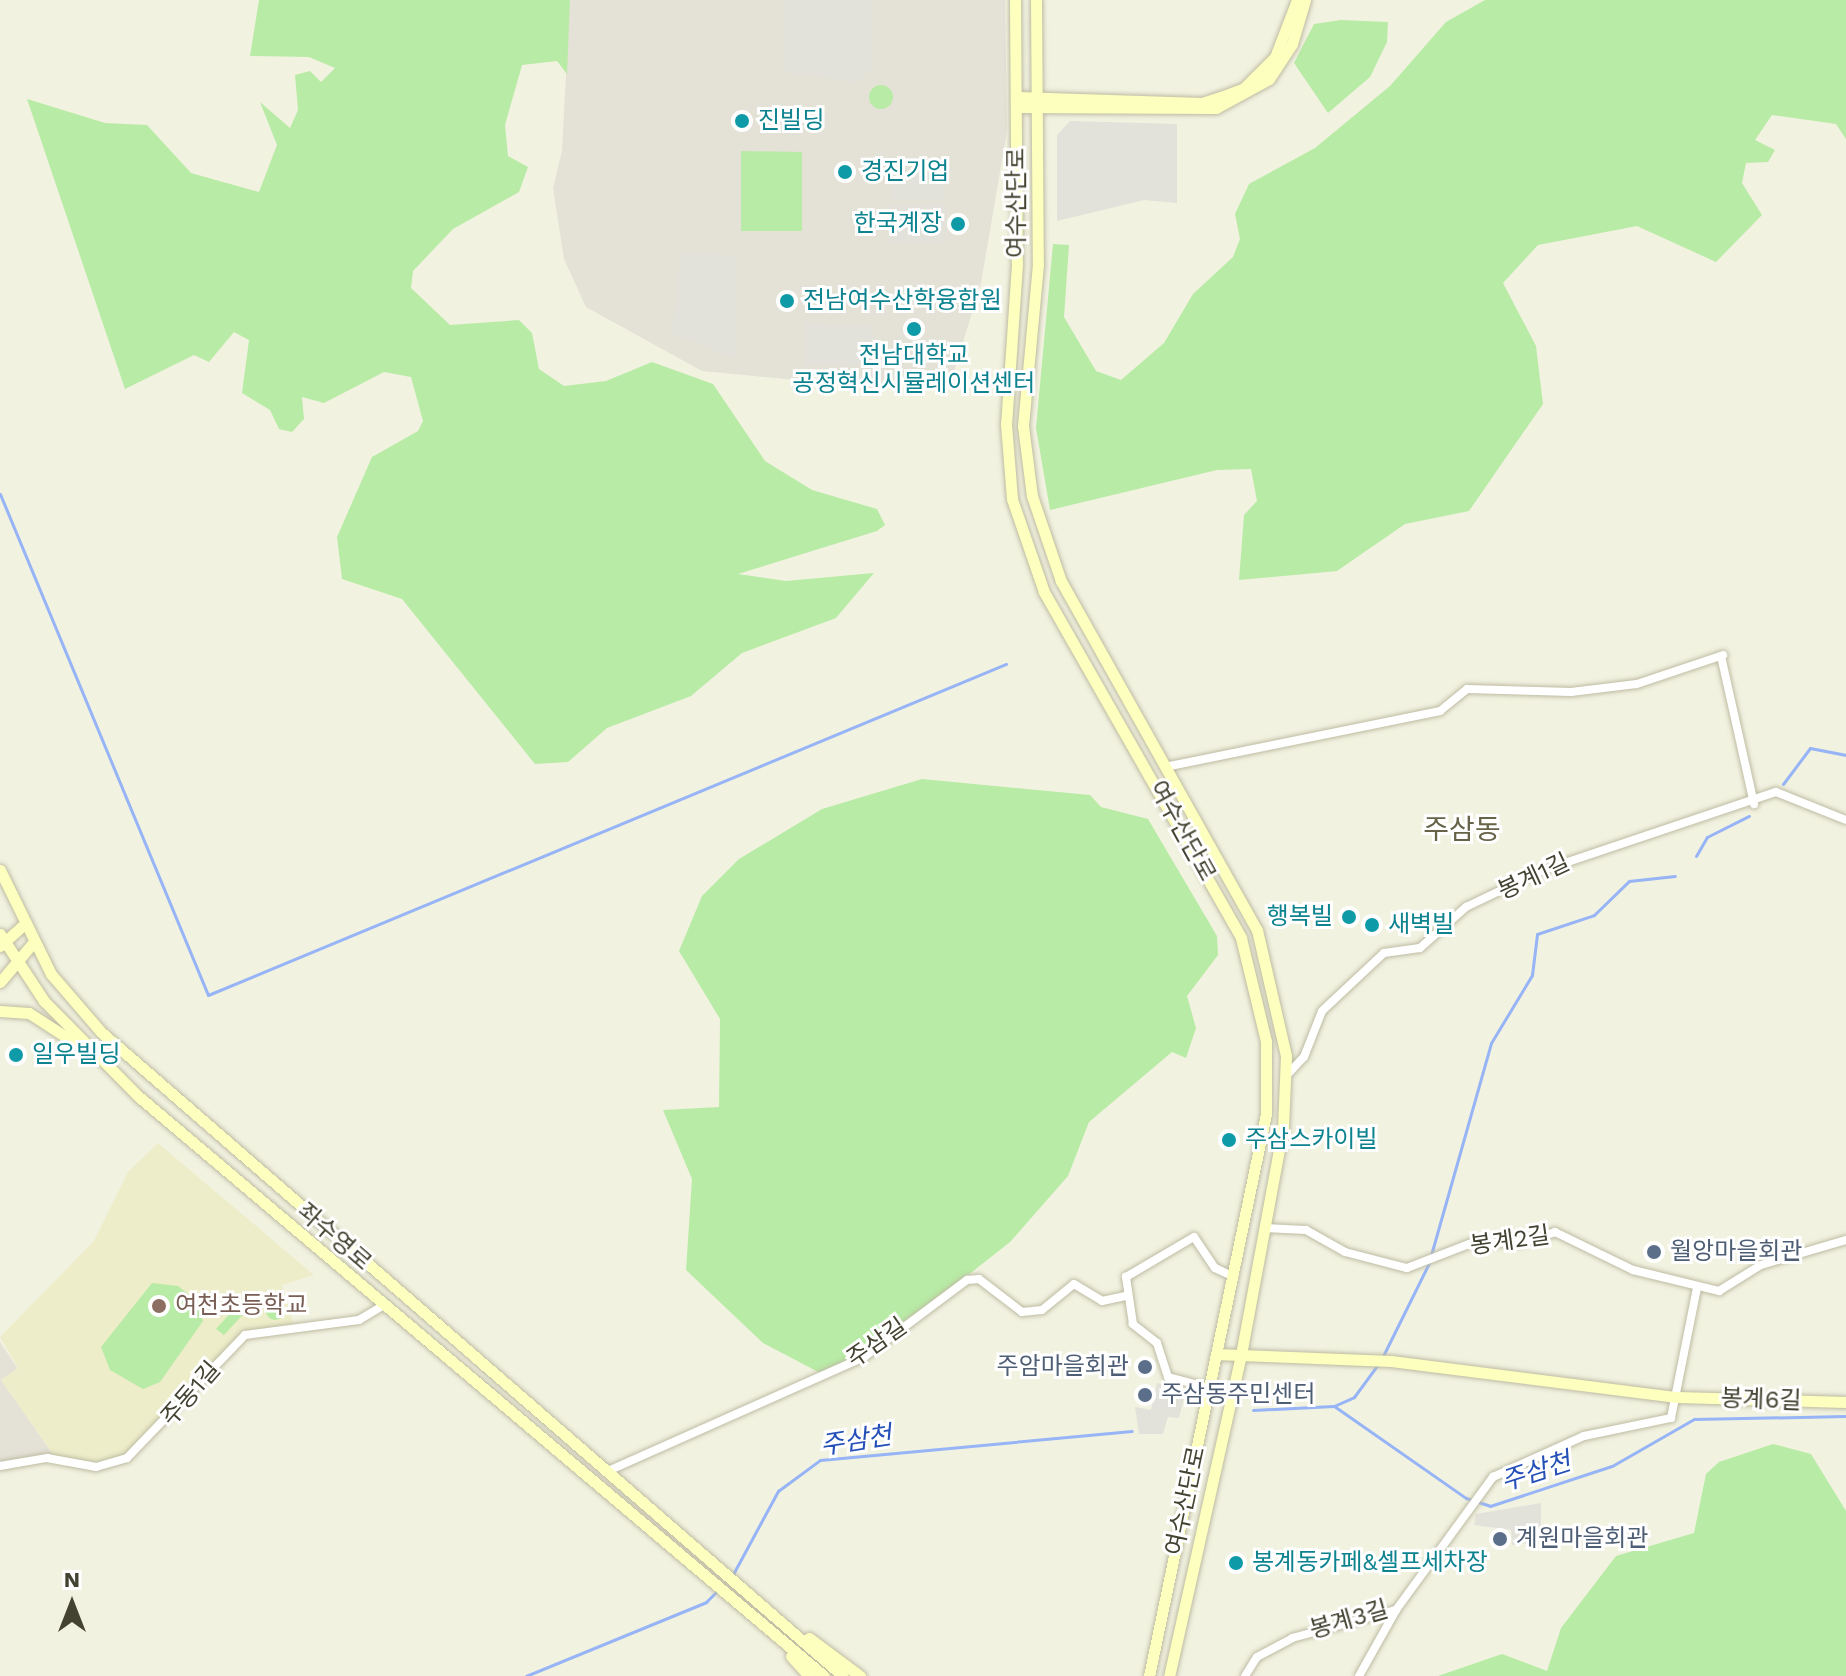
<!DOCTYPE html>
<html>
<head>
<meta charset="utf-8">
<style>
	body { margin:0 }
	#map { position:relative; width:1846px; height:1676px; overflow:hidden; background:#f2f2e1; font-family:"Work Sans","Noto Sans KR",sans-serif }
	div>[style] { position:absolute }
	[style*='--x'] { left:calc(var(--x)*1px); top:calc(var(--y)*1px); width:calc(var(--w)*1px); rotate:calc(var(--a)*1deg) }
	.industrial>* { inset:0; background:#e4e1d6 }
	.education>* { inset:0; background:#ededc9 }
	.green>* { inset:0; background:#b8eba5 }
	.round { border-radius:50% }
	.parking>* { inset:0; background:#e2e1da }
	.stream>* { height:3px; margin:-1.5px; padding:0 1.5px; transform-origin:1.5px; border-radius:1.5px; background:#96b4f6 }
	.roads { filter:drop-shadow(0 0 2px #bebca3) drop-shadow(0 0 2px #bebca3) }
	.street>* { height:8px; margin:-4px; padding:0 4px; transform-origin:4px; border-radius:4px; background:#fff }
	.secondary>* { height:11px; margin:-5.5px; padding:0 5.5px; transform-origin:5.5px; border-radius:5.5px; background:#fdffbe }
	.dots>* { width:22px; height:22px; translate:-50% -50%; box-sizing:border-box; border:4px solid #fff; border-radius:50% }
	span { translate:-50% -50%; white-space:nowrap; text-align:center; line-height:1.15; -webkit-text-stroke:6px #fff; paint-order:stroke }
	.culture-label { font-size:24px; color:#0d838f }
	.left { translate:0 -50%; text-align:left }
	.right { translate:-100% -50%; text-align:right }
	.street-label { font-size:24px; color:#444231 }
	.service-label { font-size:24px; color:#4e5e75 }
	.education-label { font-size:24px; color:#785e54 }
	.water-label { font-size:26px; color:#234fb7; font-style:italic }
	.quarter-label { font-size:28px; color:#676348 }
	.north { position:absolute; left:32px; top:1564px; width:80px; height:80px; -webkit-text-stroke:6px #fff; paint-order:stroke; rotate:0deg; font-size:22px; font-weight:700; line-height:32px; text-align:center; color:#444231 }
	.north::after { content:''; display:block; margin:auto; width:28px; height:36px; background:#444231; clip-path:polygon(50% 0,100% 100%,50% 72%,0 100%) }
</style>
</head>
<body>
<div id="map">
	<div class="industrial">
		<i style="clip-path:polygon(570px 0,1005px 0,1007px 131px,981px 283px,954px 372px,879px 388px,702px 371px,586px 307px,564px 259px,553px 188px,562px 151px)"></i>
		<i style="clip-path:polygon(0 1342px,18px 1369px,1px 1380px,57px 1460px,0 1463px)"></i>
	</div>
	<div class="education">
		<i style="clip-path:polygon(158px 1143px,314px 1275px,282px 1285px,294px 1326px,240px 1339px,137px 1453px,101px 1467px,57px 1460px,1px 1380px,18px 1368px,0 1337px,94px 1241px,128px 1172px)"></i>
	</div>
	<div class="green">
		<i style="clip-path:polygon(259px 0,570px 0,567px 74px,557px 61px,522px 65px,505px 125px,508px 156px,528px 167px,519px 192px,453px 229px,413px 271px,411px 288px,450px 325px,519px 320px,532px 333px,539px 369px,564px 386px,606px 381px,652px 362px,713px 384px,765px 461px,812px 490px,877px 509px,885px 525px,877px 531px,738px 574px,786px 581px,874px 573px,836px 618px,742px 653px,691px 696px,607px 728px,568px 762px,535px 764px,402px 599px,342px 579px,337px 537px,372px 457px,418px 431px,423px 421px,411px 377px,384px 372px,324px 403px,302px 397px,304px 419px,292px 432px,279px 429px,270px 410px,242px 393px,249px 340px,234px 332px,209px 362px,194px 355px,125px 389px,27px 99px,105px 123px,147px 125px,191px 173px,259px 192px,277px 145px,260px 102px,290px 128px,298px 110px,295px 75px,310px 71px,321px 82px,335px 68px,309px 57px,250px 56px)"></i>
		<i style="clip-path:polygon(1485px 0,1846px 0,1846px 139px,1836px 124px,1772px 115px,1755px 140px,1775px 150px,1768px 162px,1746px 163px,1742px 183px,1762px 215px,1716px 262px,1637px 226px,1538px 245px,1503px 283px,1536px 346px,1543px 404px,1469px 511px,1405px 524px,1337px 571px,1239px 580px,1244px 515px,1257px 501px,1251px 469px,1217px 470px,1050px 510px,1036px 428px,1053px 244px,1069px 245px,1064px 317px,1096px 371px,1121px 380px,1164px 343px,1193px 294px,1233px 257px,1240px 239px,1235px 214px,1249px 184px,1315px 148px,1390px 86px,1446px 22px)"></i>
		<i style="clip-path:polygon(1341px 20px,1388px 22px,1387px 42px,1370px 77px,1328px 113px,1294px 63px,1314px 24px)"></i>
		<i class="round" style="left:869px;top:85px;width:24px;height:24px"></i>
		<i style="clip-path:polygon(741px 151px,802px 152px,802px 231px,741px 231px)"></i>
		<i style="clip-path:polygon(922px 779px,1090px 795px,1101px 807px,1148px 819px,1217px 936px,1218px 955px,1187px 996px,1196px 1028px,1186px 1058px,1172px 1052px,1089px 1122px,1068px 1176px,1010px 1242px,864px 1357px,826px 1376px,763px 1343px,686px 1270px,692px 1179px,663px 1110px,719px 1107px,720px 1019px,679px 951px,702px 896px,739px 859px,822px 809px)"></i>
		<i style="clip-path:polygon(152px 1283px,178px 1286px,197px 1301px,203px 1321px,160px 1382px,143px 1389px,110px 1370px,101px 1347px)"></i>
		<i class="round" style="left:266px;top:1302px;width:18px;height:18px"></i>
		<i style="clip-path:polygon(240px 1302px,248px 1309px,224px 1335px,216px 1329px)"></i>
		<i style="clip-path:polygon(1773px 1444px,1811px 1454px,1846px 1511px,1846px 1676px,1438px 1676px,1502px 1654px,1547px 1671px,1561px 1628px,1616px 1556px,1694px 1533px,1706px 1474px,1719px 1462px)"></i>
	</div>
	<div class="parking">
		<i style="clip-path:polygon(784px 0,872px 0,873px 68px,856px 82px,784px 72px)"></i>
		<i style="clip-path:polygon(1070px 121px,1177px 124px,1177px 203px,1144px 200px,1057px 221px,1057px 135px)"></i>
		<i style="clip-path:polygon(891px 173px,945px 174px,945px 201px,891px 200px)"></i>
		<i style="clip-path:polygon(891px 204px,946px 204px,945px 244px,891px 244px)"></i>
		<i style="clip-path:polygon(681px 254px,736px 255px,737px 359px,672px 333px)"></i>
		<i style="clip-path:polygon(805px 323px,873px 324px,873px 356px,862px 366px,804px 365px)"></i>
		<i style="clip-path:polygon(1157px 1383px,1186px 1390px,1179px 1418px,1168px 1417px,1163px 1434px,1139px 1434px,1135px 1407px,1151px 1410px)"></i>
		<i style="clip-path:polygon(1541px 1503px,1541px 1542px,1512px 1545px,1511px 1530px,1474px 1525px,1476px 1514px)"></i>
	</div>
	<div class="stream">
		<i style="--x:0;--y:494;--w:542;--a:67.45"></i>
		<i style="--x:208;--y:995;--w:864;--a:-22.53"></i>
		<i style="--x:1783;--y:784;--w:45;--a:-53.1"></i>
		<i style="--x:1810;--y:748;--w:37;--a:11"></i>
		<i style="--x:1696;--y:856;--w:22;--a:-60"></i>
		<i style="--x:1707;--y:837;--w:47;--a:-26.6"></i>
		<i style="--x:1431;--y:1255;--w:220;--a:-74.2"></i>
		<i style="--x:1491;--y:1043;--w:79;--a:-58.9"></i>
		<i style="--x:1532;--y:975;--w:41;--a:-83"></i>
		<i style="--x:1537;--y:934;--w:60;--a:-18.4"></i>
		<i style="--x:1594;--y:915;--w:49;--a:-44.2"></i>
		<i style="--x:1629;--y:881;--w:46;--a:-6.2"></i>
		<i style="--x:1383;--y:1356;--w:104;--a:-63.7"></i>
		<i style="--x:1334;--y:1406;--w:22;--a:-24"></i>
		<i style="--x:1354;--y:1397;--w:42;--a:-53.7"></i>
		<i style="--x:1253;--y:1410;--w:81;--a:-2.8"></i>
		<i style="--x:1334;--y:1406;--w:161;--a:34.9"></i>
		<i style="--x:1466;--y:1498;--w:25;--a:18"></i>
		<i style="--x:1490;--y:1506;--w:128;--a:-18.2"></i>
		<i style="--x:1612;--y:1466;--w:95;--a:-29.8"></i>
		<i style="--x:1694;--y:1419;--w:152;--a:-1.1"></i>
		<i style="--x:732;--y:1576;--w:97;--a:-61.6"></i>
		<i style="--x:778;--y:1491;--w:52;--a:-36.4"></i>
		<i style="--x:820;--y:1460;--w:313;--a:-5.3"></i>
		<i style="--x:526;--y:1676;--w:195;--a:-22.3"></i>
		<i style="--x:706;--y:1602;--w:17;--a:-45"></i>
	</div>
	<div class="roads">
		<div class="street">
			<i style="--x:1721;--y:656;--w:152;--a:77.4"></i>
			<i style="--x:1165;--y:767;--w:281;--a:-11.5"></i>
			<i style="--x:1440;--y:711;--w:35;--a:-39"></i>
			<i style="--x:1467;--y:689;--w:104;--a:1.7"></i>
			<i style="--x:1571;--y:692;--w:66;--a:-6.9"></i>
			<i style="--x:1637;--y:684;--w:91;--a:-18.6"></i>
			<i style="--x:1286;--y:1076;--w:26;--a:-47"></i>
			<i style="--x:1304;--y:1057;--w:49;--a:-68.6"></i>
			<i style="--x:1322;--y:1011;--w:85;--a:-43.1"></i>
			<i style="--x:1384;--y:953;--w:36;--a:-8"></i>
			<i style="--x:1420;--y:948;--w:62;--a:-41.7"></i>
			<i style="--x:1466;--y:907;--w:83;--a:-25.6"></i>
			<i style="--x:1541;--y:871;--w:248;--a:-18.6"></i>
			<i style="--x:1776;--y:792;--w:75;--a:21.8"></i>
			<i style="--x:1264;--y:1228;--w:42;--a:2.7"></i>
			<i style="--x:1306;--y:1230;--w:45;--a:29.4"></i>
			<i style="--x:1345;--y:1252;--w:64;--a:14.5"></i>
			<i style="--x:1407;--y:1268;--w:72;--a:-21.2"></i>
			<i style="--x:1474;--y:1242;--w:46;--a:1.2"></i>
			<i style="--x:1520;--y:1243;--w:37;--a:-17"></i>
			<i style="--x:1555;--y:1232;--w:87;--a:26"></i>
			<i style="--x:1633;--y:1270;--w:89;--a:13.7"></i>
			<i style="--x:1719;--y:1291;--w:49;--a:-31.8"></i>
			<i style="--x:1761;--y:1265;--w:89;--a:-16.4"></i>
			<i style="--x:1210;--y:1388;--w:43;--a:-165.3"></i>
			<i style="--x:1168;--y:1377;--w:36;--a:-108"></i>
			<i style="--x:1157;--y:1343;--w:31;--a:-142"></i>
			<i style="--x:1133;--y:1324;--w:48;--a:-98.5"></i>
			<i style="--x:1126;--y:1277;--w:79;--a:-30.5"></i>
			<i style="--x:1194;--y:1237;--w:37;--a:56"></i>
			<i style="--x:1215;--y:1268;--w:21;--a:25"></i>
			<i style="--x:0;--y:1466;--w:48;--a:-9.7"></i>
			<i style="--x:47;--y:1458;--w:50;--a:10.4"></i>
			<i style="--x:96;--y:1467;--w:32;--a:-16"></i>
			<i style="--x:127;--y:1458;--w:170;--a:-46.2"></i>
			<i style="--x:245;--y:1335;--w:115;--a:-7.5"></i>
			<i style="--x:359;--y:1320;--w:26;--a:-31"></i>
			<i style="--x:608;--y:1471;--w:280;--a:-24"></i>
			<i style="--x:864;--y:1357;--w:129;--a:-36.8"></i>
			<i style="--x:967;--y:1280;--w:12;--a:-5"></i>
			<i style="--x:979;--y:1279;--w:54;--a:37.5"></i>
			<i style="--x:1022;--y:1312;--w:20;--a:-6"></i>
			<i style="--x:1042;--y:1310;--w:41;--a:-39.1"></i>
			<i style="--x:1074;--y:1284;--w:33;--a:31"></i>
			<i style="--x:1102;--y:1301;--w:24;--a:-12"></i>
			<i style="--x:1245;--y:1676;--w:22;--a:-58"></i>
			<i style="--x:1257;--y:1657;--w:40;--a:-28"></i>
			<i style="--x:1292;--y:1638;--w:108;--a:-15.1"></i>
			<i style="--x:1359;--y:1676;--w:76;--a:-60.7"></i>
			<i style="--x:1396;--y:1610;--w:165;--a:-53.9"></i>
			<i style="--x:1493;--y:1477;--w:100;--a:-24.3"></i>
			<i style="--x:1584;--y:1436;--w:89;--a:-11.7"></i>
			<i style="--x:1671;--y:1418;--w:133;--a:-78.7"></i>
		</div>
		<div class="secondary">
			<i style="--x:1015;--y:0;--w:264;--a:89.6"></i>
			<i style="--x:1017;--y:264;--w:160;--a:93.9"></i>
			<i style="--x:1006;--y:424;--w:75;--a:85.4"></i>
			<i style="--x:1012;--y:499;--w:98;--a:71"></i>
			<i style="--x:1044;--y:592;--w:398;--a:60.3"></i>
			<i style="--x:1241;--y:938;--w:106;--a:76.4"></i>
			<i style="--x:1266;--y:1041;--w:73;--a:90"></i>
			<i style="--x:1266;--y:1114;--w:574;--a:101.76"></i>
			<i style="--x:1036;--y:0;--w:264;--a:89.6"></i>
			<i style="--x:1038;--y:264;--w:163;--a:95.3"></i>
			<i style="--x:1023;--y:426;--w:71;--a:82.7"></i>
			<i style="--x:1032;--y:496;--w:90;--a:71.2"></i>
			<i style="--x:1061;--y:581;--w:400;--a:60.7"></i>
			<i style="--x:1257;--y:930;--w:129;--a:77"></i>
			<i style="--x:1286;--y:1056;--w:72;--a:92.4"></i>
			<i style="--x:1283;--y:1128;--w:235;--a:100.5"></i>
			<i style="--x:1240;--y:1359;--w:325;--a:102.6"></i>
			<i style="--x:1018;--y:97;--w:184;--a:1.9"></i>
			<i style="--x:1202;--y:103;--w:20;--a:-18"></i>
			<i style="--x:1221;--y:97;--w:25;--a:-21"></i>
			<i style="--x:1244;--y:88;--w:44;--a:-45"></i>
			<i style="--x:1275;--y:57;--w:61;--a:-68.9"></i>
			<i style="--x:1018;--y:107;--w:198;--a:0.3"></i>
			<i style="--x:1216;--y:108;--w:60;--a:-28.7"></i>
			<i style="--x:1269;--y:79;--w:42;--a:-56.7"></i>
			<i style="--x:1292;--y:44;--w:46;--a:-73.5"></i>
			<i style="--x:0;--y:870;--w:116;--a:63.9"></i>
			<i style="--x:51;--y:974;--w:77;--a:49.2"></i>
			<i style="--x:101;--y:1032;--w:982;--a:40.96"></i>
			<i style="--x:0;--y:934;--w:80;--a:56.7"></i>
			<i style="--x:44;--y:1001;--w:134;--a:45.3"></i>
			<i style="--x:138;--y:1096;--w:898;--a:40.21"></i>
			<i style="--x:0;--y:946;--w:31;--a:-42"></i>
			<i style="--x:0;--y:982;--w:50;--a:-49.9"></i>
			<i style="--x:0;--y:1011;--w:29;--a:4"></i>
			<i style="--x:29;--y:1013;--w:54;--a:32.8"></i>
			<i style="--x:1216;--y:1354;--w:175;--a:2.3"></i>
			<i style="--x:1391;--y:1361;--w:288;--a:7.2"></i>
			<i style="--x:1677;--y:1397;--w:169;--a:1.7"></i>
			<i style="--x:809;--y:1638;--w:64;--a:36.7"></i>
			<i style="--x:791;--y:1656;--w:27;--a:48"></i>
		</div>
	</div>
	<div class="dots">
		<i style="left:742px;top:121px;background:#0f9aa8"></i>
		<i style="left:845px;top:172px;background:#0f9aa8"></i>
		<i style="left:958px;top:224px;background:#0f9aa8"></i>
		<i style="left:787px;top:301px;background:#0f9aa8"></i>
		<i style="left:914px;top:329px;background:#0f9aa8"></i>
		<i style="left:1349px;top:917px;background:#0f9aa8"></i>
		<i style="left:1372px;top:925px;background:#0f9aa8"></i>
		<i style="left:16px;top:1055px;background:#0f9aa8"></i>
		<i style="left:1229px;top:1140px;background:#0f9aa8"></i>
		<i style="left:1654px;top:1252px;background:#5c6f8a"></i>
		<i style="left:159px;top:1306px;background:#8d6e63"></i>
		<i style="left:1145px;top:1367px;background:#5c6f8a"></i>
		<i style="left:1145px;top:1395px;background:#5c6f8a"></i>
		<i style="left:1500px;top:1539px;background:#5c6f8a"></i>
		<i style="left:1236px;top:1563px;background:#0f9aa8"></i>
	</div>
	<div class="culture-label">
		<span class="left" style="left:758px;top:121px">진빌딩</span>
		<span class="left" style="left:861px;top:172px">경진기업</span>
		<span class="right" style="left:942px;top:224px">한국계장</span>
		<span class="left" style="left:803px;top:301px">전남여수산학융합원</span>
		<span style="left:914px;top:370px">전남대학교<br>공정혁신시뮬레이션센터</span>
		<span class="right" style="left:1333px;top:917px">행복빌</span>
		<span class="left" style="left:1388px;top:925px">새벽빌</span>
		<span class="left" style="left:32px;top:1055px">일우빌딩</span>
		<span class="left" style="left:1245px;top:1140px">주삼스카이빌</span>
		<span class="left" style="left:1252px;top:1563px">봉계동카페&amp;셀프세차장</span>
	</div>
	<div class="street-label">
		<span style="left:1017px;top:203px;rotate:-90deg">여수산단로</span>
		<span style="left:1182px;top:831px;rotate:61deg">여수산단로</span>
		<span style="left:1534px;top:877px;rotate:-25deg">봉계1길</span>
		<span style="left:334px;top:1237px;rotate:41deg">좌수영로</span>
		<span style="left:1510px;top:1241px;rotate:-8deg">봉계2길</span>
		<span style="left:877px;top:1343px;rotate:-35deg">주삼길</span>
		<span style="left:191px;top:1394px;rotate:-49deg">주동1길</span>
		<span style="left:1761px;top:1400px;rotate:2deg">봉계6길</span>
		<span style="left:1186px;top:1501px;rotate:-78deg">여수산단로</span>
		<span style="left:1349px;top:1620px;rotate:-16deg">봉계3길</span>
	</div>
	<div class="service-label">
		<span class="left" style="left:1670px;top:1252px">월앙마을회관</span>
		<span class="right" style="left:1129px;top:1367px">주암마을회관</span>
		<span class="left" style="left:1161px;top:1395px">주삼동주민센터</span>
		<span class="left" style="left:1516px;top:1539px">계원마을회관</span>
	</div>
	<div class="education-label">
		<span class="left" style="left:175px;top:1306px">여천초등학교</span>
	</div>
	<div class="water-label">
		<span style="left:856px;top:1441px;rotate:-9deg">주삼천</span>
		<span style="left:1536px;top:1472px;rotate:-18deg">주삼천</span>
	</div>
	<div class="quarter-label">
		<span style="left:1462px;top:830px">주삼동</span>
	</div>
	<div class="north">N</div>
</div>
</body>
</html>
